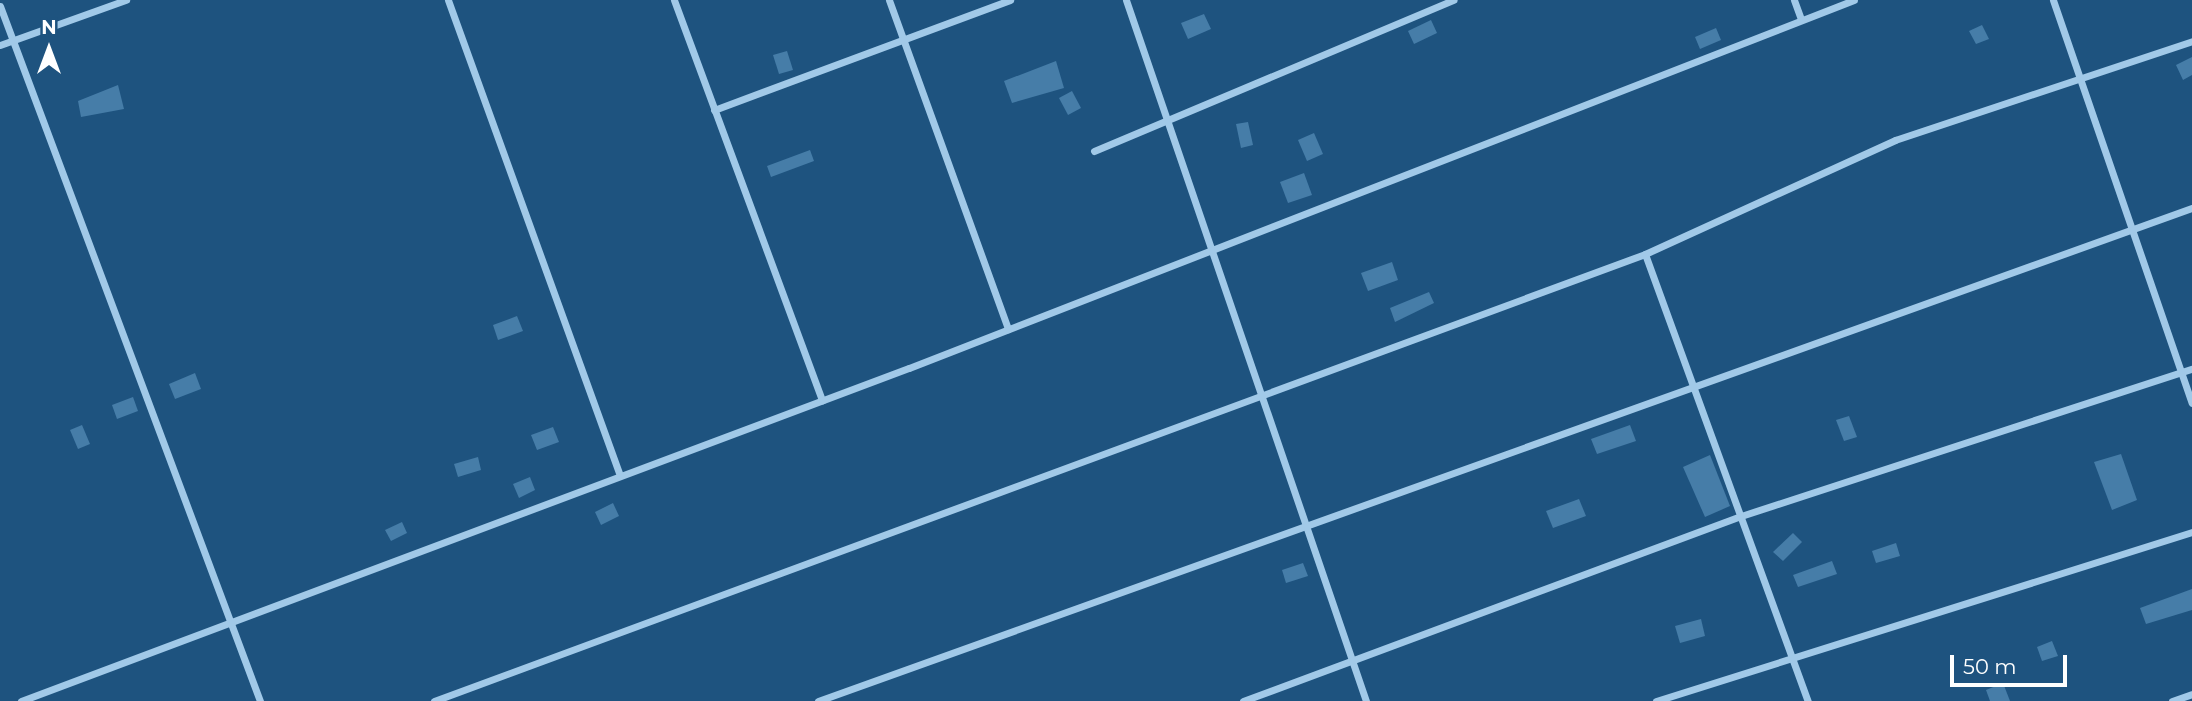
<!DOCTYPE html>
<html>
<head>
<meta charset="utf-8">
<style>
	body { margin:0 }
	#map { position:relative; width:2192px; height:701px; overflow:hidden; background:#1e537f; font-family:Montserrat,sans-serif }
	div>[style] { position:absolute }
	[style*='--x'] { left:calc(var(--x)*1px); top:calc(var(--y)*1px); width:calc(var(--w)*1px); rotate:calc(var(--a)*1deg) }
	.building>* { inset:0; background:#467da8 }
	.street>* { height:7px; margin:-3.5px; padding:0 3.5px; transform-origin:3.5px; border-radius:3.5px; background:#a1c9e8 }
	span { translate:-50% -50%; white-space:nowrap; text-align:center; line-height:1.15; -webkit-text-stroke:6px #1e537f; paint-order:stroke }
	.north { position:absolute; left:14px; top:14px; width:70px; height:70px; -webkit-text-stroke:5px #1e537f; paint-order:stroke; rotate:0deg; font-size:19px; font-weight:700; line-height:28px; text-align:center; color:#fff }
	.north::after { content:''; display:block; margin:auto; width:24px; height:32px; background:#fff; clip-path:polygon(50% 0,100% 100%,50% 72%,0 100%) }
	.scale { position:absolute; left:1950px; top:655px; width:117px; height:32px; box-sizing:border-box; border:4px solid #fff; border-top:0; padding-left:9px; font-size:21px; line-height:24px; white-space:nowrap; color:#fff; -webkit-text-stroke:5px #1e537f; paint-order:stroke }
</style>
</head>
<body>
<div id="map">
	<div class="building">
		<i style="clip-path:polygon(1204px 14px,1211px 29px,1188px 39px,1181px 23px)"></i>
		<i style="clip-path:polygon(1431px 20px,1437px 33px,1414px 44px,1408px 31px)"></i>
		<i style="clip-path:polygon(1982px 25px,1989px 39px,1976px 44px,1969px 31px)"></i>
		<i style="clip-path:polygon(1716px 28px,1721px 40px,1700px 49px,1695px 37px)"></i>
		<i style="clip-path:polygon(787px 51px,793px 70px,779px 74px,773px 55px)"></i>
		<i style="clip-path:polygon(2192px 57px,2192px 75px,2183px 80px,2176px 65px)"></i>
		<i style="clip-path:polygon(1056px 61px,1064px 88px,1012px 103px,1004px 81px)"></i>
		<i style="clip-path:polygon(118px 85px,124px 109px,81px 117px,78px 101px)"></i>
		<i style="clip-path:polygon(1072px 91px,1081px 108px,1068px 115px,1059px 98px)"></i>
		<i style="clip-path:polygon(1248px 122px,1253px 145px,1241px 148px,1236px 124px)"></i>
		<i style="clip-path:polygon(1314px 133px,1323px 154px,1307px 161px,1298px 140px)"></i>
		<i style="clip-path:polygon(810px 150px,814px 161px,771px 177px,767px 166px)"></i>
		<i style="clip-path:polygon(1304px 173px,1312px 195px,1288px 203px,1280px 182px)"></i>
		<i style="clip-path:polygon(1392px 262px,1398px 280px,1368px 291px,1361px 273px)"></i>
		<i style="clip-path:polygon(1429px 292px,1434px 303px,1395px 322px,1390px 308px)"></i>
		<i style="clip-path:polygon(517px 316px,523px 331px,498px 340px,493px 325px)"></i>
		<i style="clip-path:polygon(195px 373px,201px 389px,175px 399px,169px 384px)"></i>
		<i style="clip-path:polygon(133px 397px,138px 411px,117px 419px,112px 405px)"></i>
		<i style="clip-path:polygon(1849px 416px,1857px 437px,1844px 441px,1836px 420px)"></i>
		<i style="clip-path:polygon(82px 425px,90px 444px,78px 449px,70px 430px)"></i>
		<i style="clip-path:polygon(1630px 425px,1636px 441px,1597px 454px,1591px 439px)"></i>
		<i style="clip-path:polygon(553px 427px,559px 442px,537px 450px,531px 435px)"></i>
		<i style="clip-path:polygon(2121px 454px,2137px 500px,2112px 510px,2094px 462px)"></i>
		<i style="clip-path:polygon(1710px 455px,1730px 506px,1705px 517px,1683px 467px)"></i>
		<i style="clip-path:polygon(478px 457px,481px 470px,458px 477px,454px 464px)"></i>
		<i style="clip-path:polygon(530px 477px,535px 490px,519px 498px,513px 484px)"></i>
		<i style="clip-path:polygon(1579px 499px,1586px 516px,1553px 528px,1546px 511px)"></i>
		<i style="clip-path:polygon(613px 503px,619px 516px,601px 525px,595px 512px)"></i>
		<i style="clip-path:polygon(402px 522px,407px 533px,391px 541px,385px 530px)"></i>
		<i style="clip-path:polygon(1793px 533px,1802px 542px,1783px 561px,1773px 552px)"></i>
		<i style="clip-path:polygon(1896px 543px,1900px 556px,1876px 563px,1872px 551px)"></i>
		<i style="clip-path:polygon(1832px 561px,1837px 574px,1798px 587px,1793px 575px)"></i>
		<i style="clip-path:polygon(1303px 563px,1308px 576px,1286px 583px,1282px 570px)"></i>
		<i style="clip-path:polygon(2192px 589px,2192px 610px,2146px 624px,2140px 608px)"></i>
		<i style="clip-path:polygon(1701px 619px,1705px 636px,1680px 643px,1675px 626px)"></i>
		<i style="clip-path:polygon(2052px 641px,2058px 656px,2042px 661px,2037px 647px)"></i>
		<i style="clip-path:polygon(2003px 683px,2010px 701px,1990px 701px,1986px 690px)"></i>
	</div>
	<div class="street">
		<i style="--x:448;--y:0;--w:503;--a:70.12"></i>
		<i style="--x:674;--y:0;--w:427;--a:69.7"></i>
		<i style="--x:889;--y:0;--w:350;--a:70.1"></i>
		<i style="--x:1126;--y:0;--w:741;--a:71.1"></i>
		<i style="--x:1794;--y:0;--w:20;--a:70"></i>
		<i style="--x:2053;--y:0;--w:426;--a:71"></i>
		<i style="--x:0;--y:6;--w:742;--a:69.49"></i>
		<i style="--x:0;--y:45;--w:134;--a:-19.7"></i>
		<i style="--x:714;--y:110;--w:316;--a:-20.4"></i>
		<i style="--x:1094;--y:151;--w:390;--a:-22.8"></i>
		<i style="--x:1645;--y:254;--w:476;--a:70"></i>
		<i style="--x:21;--y:701;--w:948;--a:-20.56"></i>
		<i style="--x:909;--y:368;--w:1014;--a:-21.28"></i>
		<i style="--x:434;--y:701;--w:1291;--a:-20.26"></i>
		<i style="--x:1645;--y:254;--w:275;--a:-24.5"></i>
		<i style="--x:1895;--y:140;--w:313;--a:-18.4"></i>
		<i style="--x:818;--y:701;--w:1460;--a:-19.74"></i>
		<i style="--x:1243;--y:701;--w:531;--a:-20.38"></i>
		<i style="--x:1741;--y:516;--w:474;--a:-18.1"></i>
		<i style="--x:1656;--y:701;--w:562;--a:-17.5"></i>
		<i style="--x:2172;--y:701;--w:21;--a:-19"></i>
	</div>
	<div class="north">N</div>
	<div class="scale">50 m</div>
</div>
</body>
</html>
